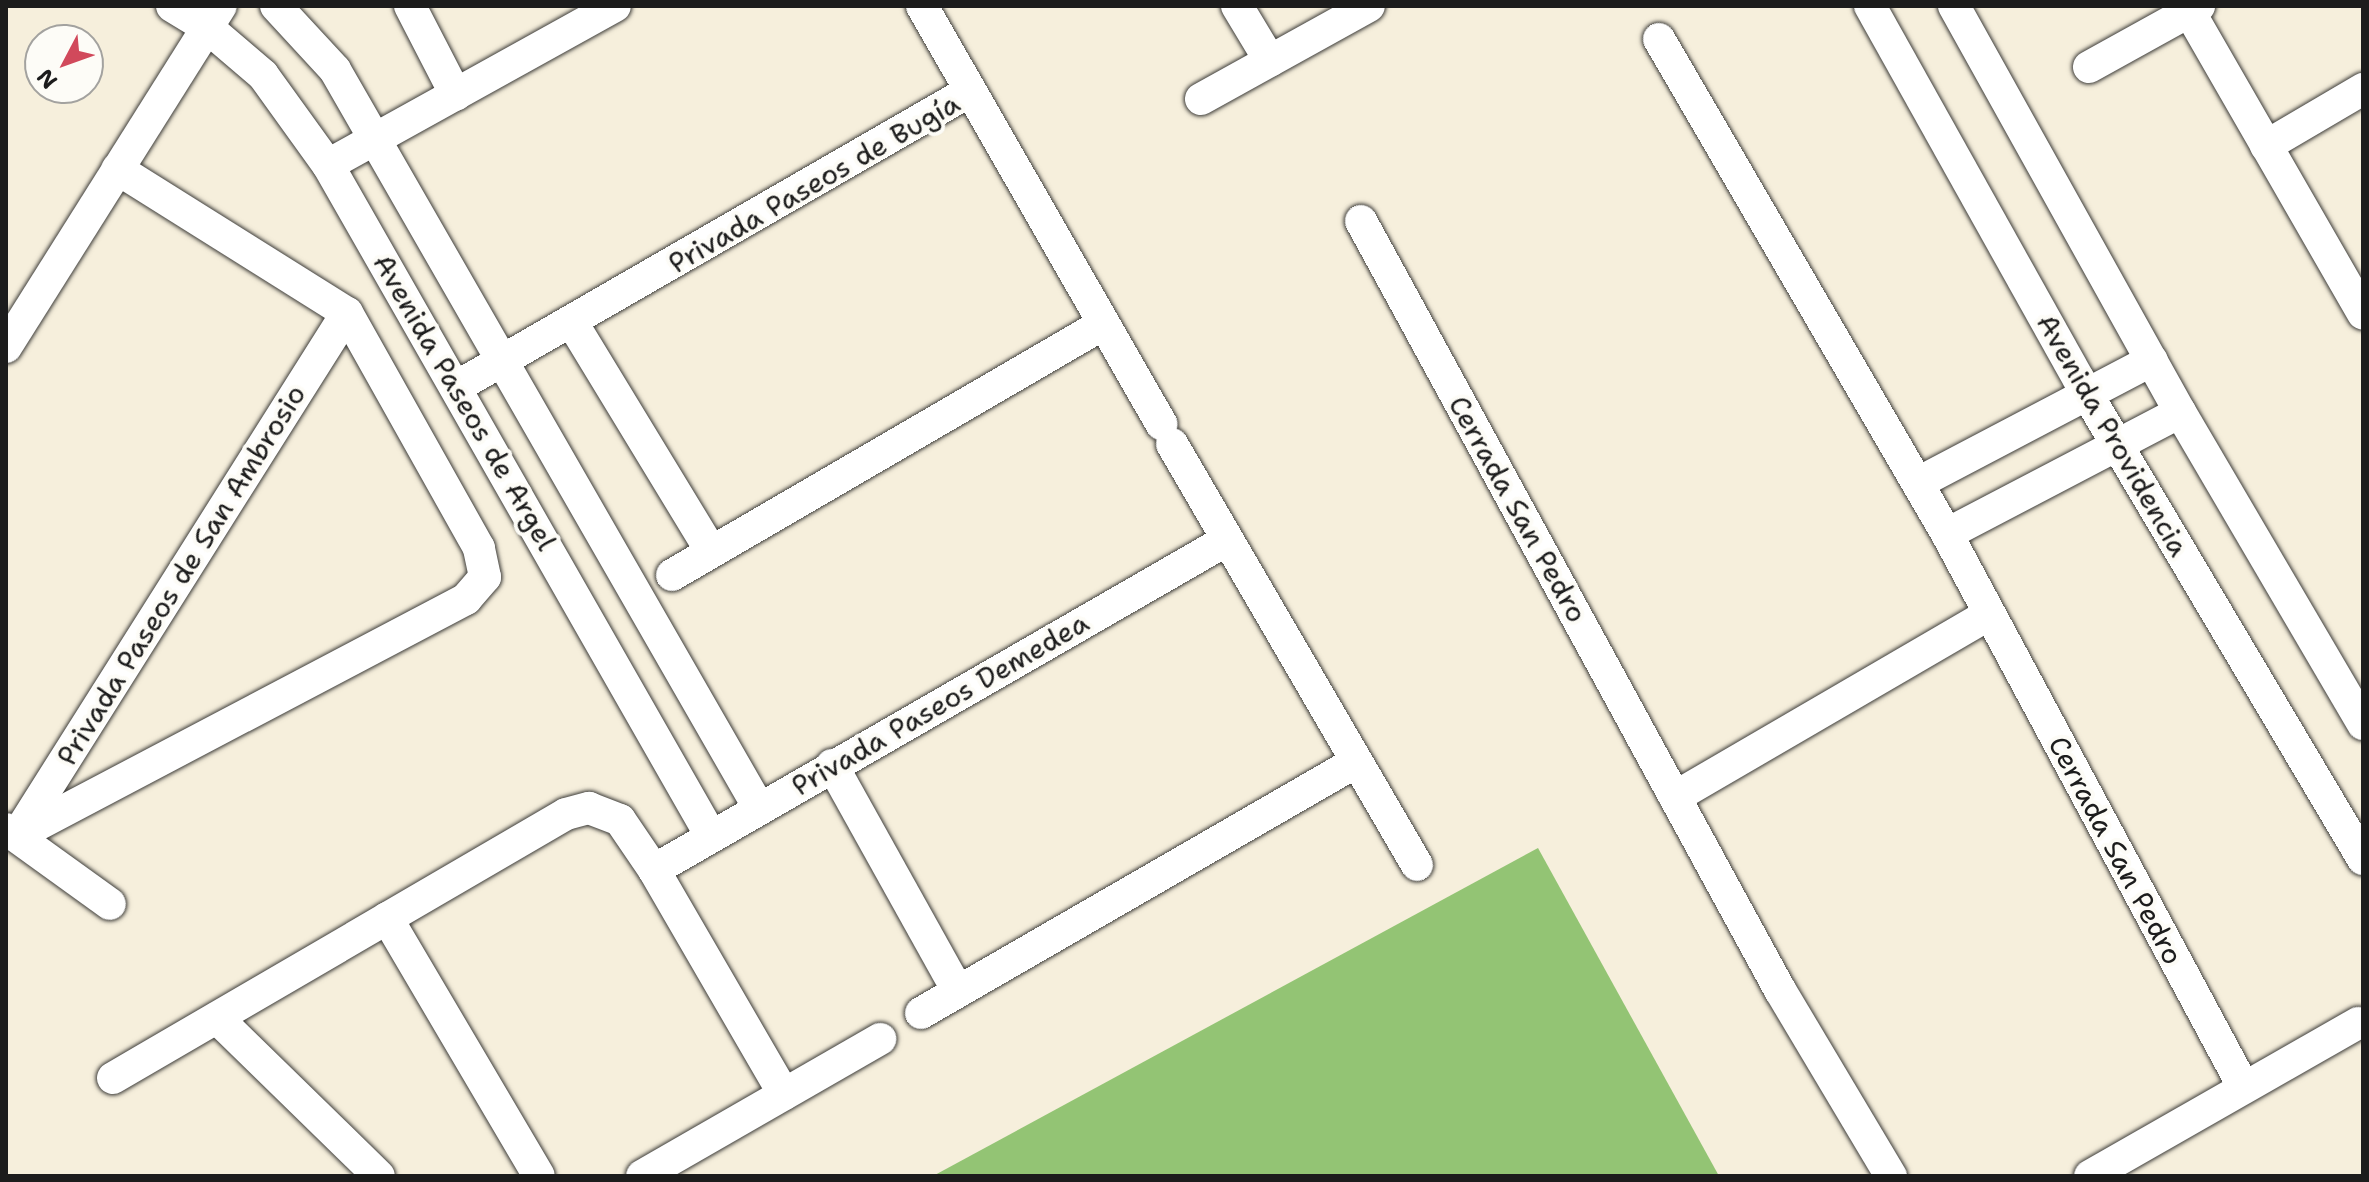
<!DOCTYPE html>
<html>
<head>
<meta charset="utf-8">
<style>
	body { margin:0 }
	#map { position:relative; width:2369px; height:1182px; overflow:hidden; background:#f6efdc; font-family:"Shantell Sans",sans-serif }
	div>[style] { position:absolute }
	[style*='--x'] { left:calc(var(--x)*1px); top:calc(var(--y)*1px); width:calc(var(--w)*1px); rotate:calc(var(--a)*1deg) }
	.green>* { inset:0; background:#93c474 }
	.roads { filter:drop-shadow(0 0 2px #3d3c39) drop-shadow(0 0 2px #3d3c39) }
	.street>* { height:32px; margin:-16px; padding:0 16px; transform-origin:16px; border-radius:16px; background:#fff }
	span { translate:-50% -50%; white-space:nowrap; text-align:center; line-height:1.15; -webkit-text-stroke:8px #fdfcf7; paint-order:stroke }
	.street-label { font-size:28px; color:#1c1c1c }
	.frame { position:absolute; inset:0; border:8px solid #1c1c1c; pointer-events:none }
	.north { position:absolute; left:24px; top:24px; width:80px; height:80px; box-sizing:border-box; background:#fdfcf7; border:2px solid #a3a29f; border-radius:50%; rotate:229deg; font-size:22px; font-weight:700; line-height:32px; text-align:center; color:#1c1c1c }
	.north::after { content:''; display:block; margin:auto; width:28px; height:36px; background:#d1495b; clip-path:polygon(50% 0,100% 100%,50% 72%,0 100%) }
</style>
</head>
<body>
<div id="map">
	<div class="green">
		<i style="clip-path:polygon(1538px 848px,1719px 1176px,933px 1176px)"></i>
	</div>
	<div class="roads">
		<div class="street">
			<i style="--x:172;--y:6;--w:42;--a:31.4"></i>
			<i style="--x:208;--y:28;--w:72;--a:40.5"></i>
			<i style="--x:263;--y:75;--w:111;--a:54.2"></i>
			<i style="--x:328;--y:165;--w:773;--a:60.28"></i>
			<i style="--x:276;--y:6;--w:87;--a:47.3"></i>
			<i style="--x:335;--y:70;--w:851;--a:60.12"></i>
			<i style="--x:410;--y:6;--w:100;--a:62.7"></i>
			<i style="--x:922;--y:6;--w:482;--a:60.2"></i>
			<i style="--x:1237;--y:6;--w:64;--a:59"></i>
			<i style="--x:1870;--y:6;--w:445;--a:60.8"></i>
			<i style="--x:2087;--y:394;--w:541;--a:59.31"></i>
			<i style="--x:1954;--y:6;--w:465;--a:60.9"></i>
			<i style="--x:2180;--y:412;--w:362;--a:59.6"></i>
			<i style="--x:2189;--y:11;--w:349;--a:60.1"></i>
			<i style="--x:1659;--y:39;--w:573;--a:59.81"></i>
			<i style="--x:1947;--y:534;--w:626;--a:61.8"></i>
			<i style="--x:2089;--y:67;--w:126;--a:-29"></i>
			<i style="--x:1201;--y:99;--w:192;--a:-29"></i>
			<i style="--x:2266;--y:146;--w:113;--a:-30.4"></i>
			<i style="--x:328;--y:165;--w:328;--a:-29"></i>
			<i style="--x:1361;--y:221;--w:876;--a:61.42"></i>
			<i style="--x:1780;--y:990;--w:217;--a:59.2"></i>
			<i style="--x:573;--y:324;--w:266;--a:58.7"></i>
			<i style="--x:6;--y:347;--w:403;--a:-57.8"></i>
			<i style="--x:458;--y:386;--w:591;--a:-29.95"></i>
			<i style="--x:1172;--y:444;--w:487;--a:59.8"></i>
			<i style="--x:1918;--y:483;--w:264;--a:-27.7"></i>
			<i style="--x:1947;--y:534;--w:263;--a:-27.6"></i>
			<i style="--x:672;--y:575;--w:499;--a:-30.2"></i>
			<i style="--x:832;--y:765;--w:259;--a:60.9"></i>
			<i style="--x:1675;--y:797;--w:363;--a:-30.2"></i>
			<i style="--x:6;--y:829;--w:128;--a:35.8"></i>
			<i style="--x:18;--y:834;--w:616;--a:-57.73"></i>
			<i style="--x:16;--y:836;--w:509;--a:-27.77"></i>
			<i style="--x:466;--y:599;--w:29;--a:-49"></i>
			<i style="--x:485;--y:577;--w:30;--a:-102"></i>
			<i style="--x:479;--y:548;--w:270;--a:-119.3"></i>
			<i style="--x:347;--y:313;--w:271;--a:-147.9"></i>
			<i style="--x:654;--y:870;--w:661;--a:-29.94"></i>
			<i style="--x:387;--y:918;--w:299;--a:59.5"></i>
			<i style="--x:921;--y:1013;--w:502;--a:-29.99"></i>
			<i style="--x:217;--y:1018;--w:226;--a:44.3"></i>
			<i style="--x:113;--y:1078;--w:524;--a:-30.23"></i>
			<i style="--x:566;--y:814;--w:24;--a:-15"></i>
			<i style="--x:589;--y:808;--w:33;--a:21"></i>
			<i style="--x:620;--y:820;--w:60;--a:55.8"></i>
			<i style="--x:654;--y:870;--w:259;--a:59.9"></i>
			<i style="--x:642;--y:1176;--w:275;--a:-29.9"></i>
			<i style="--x:2090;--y:1176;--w:309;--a:-29.7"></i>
		</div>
	</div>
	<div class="street-label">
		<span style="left:814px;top:183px;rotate:-30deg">Privada Paseos de Bugía</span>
		<span style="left:465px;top:402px;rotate:60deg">Avenida Paseos de Argel</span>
		<span style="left:2113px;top:435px;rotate:60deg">Avenida Providencia</span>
		<span style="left:1518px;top:509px;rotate:61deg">Cerrada San Pedro</span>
		<span style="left:181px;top:575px;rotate:-58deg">Privada Paseos de San Ambrosio</span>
		<span style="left:940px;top:704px;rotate:-30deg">Privada Paseos Demedea</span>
		<span style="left:2116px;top:850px;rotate:62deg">Cerrada San Pedro</span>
	</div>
	<div class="frame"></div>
	<div class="north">N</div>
</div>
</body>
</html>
